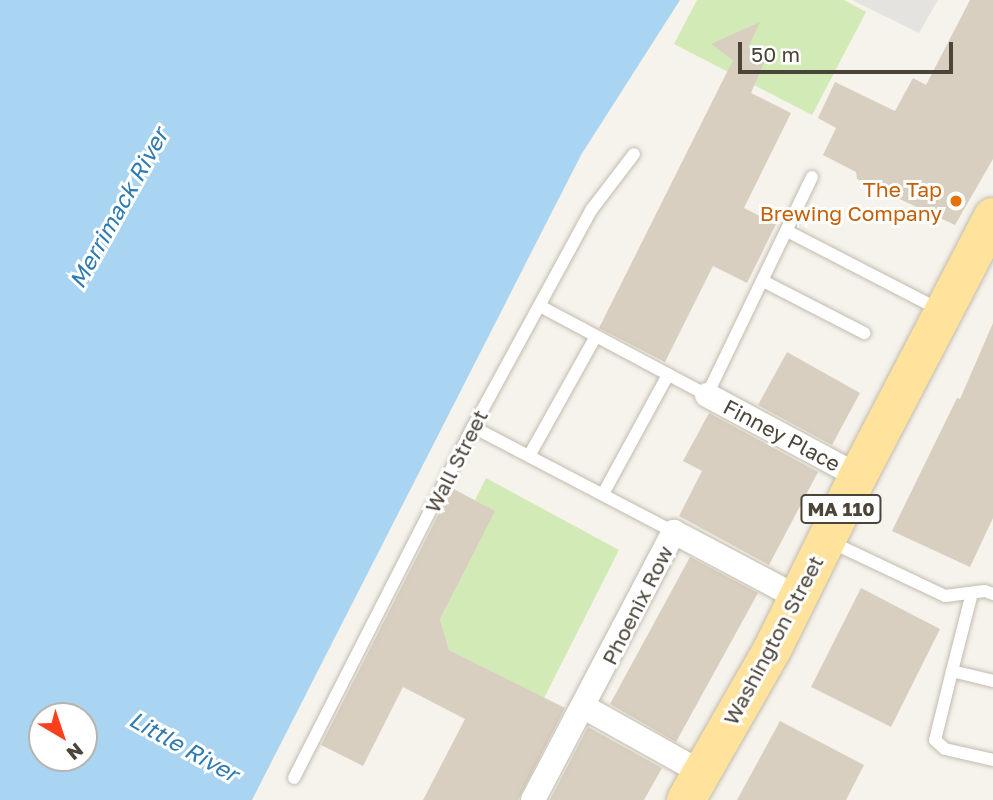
<!DOCTYPE html>
<html>
<head>
<meta charset="utf-8">
<style>
	body { margin:0 }
	#map { position:relative; width:993px; height:800px; overflow:hidden; background:#f6f3ec; font-family:"Golos Text",sans-serif }
	div>[style] { position:absolute }
	[style*='--x'] { left:calc(var(--x)*1px); top:calc(var(--y)*1px); width:calc(var(--w)*1px); rotate:calc(var(--a)*1deg) }
	.green>* { inset:0; background:#d2eab5 }
	.parking>* { inset:0; background:#e5e3e0 }
	.water>* { inset:0; background:#a9d4f2 }
	.building>* { inset:0; background:#d8cfc1 }
	.roads { filter:drop-shadow(0 0 2px #c2bbae) drop-shadow(0 0 2px #c2bbae) }
	.lane>* { height:12px; margin:-6px; padding:0 6px; transform-origin:6px; border-radius:6px; background:#fff }
	.street>* { height:24px; margin:-12px; padding:0 12px; transform-origin:12px; border-radius:12px; background:#fff }
	.primary>* { height:38px; margin:-19px; padding:0 19px; transform-origin:19px; border-radius:19px; background:#ffe39c }
	.dots>* { width:19px; height:19px; translate:-50% -50%; box-sizing:border-box; border:4px solid #fff; border-radius:50% }
	span { translate:-50% -50%; white-space:nowrap; text-align:center; line-height:1.15; -webkit-text-stroke:6px #fff; paint-order:stroke }
	.shield-label span { padding:2px 5px; background:#fff; border:2px solid; border-radius:5px; -webkit-text-stroke-width:0 }
	.shield-label { font-size:19px; color:#4b4439; font-weight:700 }
	.food-label { font-size:21px; color:#c56008 }
	.right { translate:-100% -50%; text-align:right }
	.street-label { font-size:21px; color:#4b4439 }
	.water-label { font-size:23px; color:#2e7ab2; font-style:italic }
	.north { position:absolute; left:28px; top:702px; width:70px; height:70px; box-sizing:border-box; background:#fff; border:2px solid #b7b4b0; border-radius:50%; rotate:141deg; font-size:19px; font-weight:700; line-height:28px; text-align:center; color:#4b4439 }
	.north::after { content:''; display:block; margin:auto; width:24px; height:32px; background:#fc3f1d; clip-path:polygon(50% 0,100% 100%,50% 72%,0 100%) }
	.scale { position:absolute; left:738px; top:42px; width:215px; height:32px; box-sizing:border-box; border:4px solid #4b4439; border-top:0; padding-left:9px; font-size:21px; line-height:24px; white-space:nowrap; color:#4b4439; -webkit-text-stroke:5px #fff; paint-order:stroke }
</style>
</head>
<body>
<div id="map">
	<div class="green">
		<i style="clip-path:polygon(697px 0,844px 0,866px 12px,812px 115px,674px 44px)"></i>
		<i style="clip-path:polygon(486px 478px,619px 550px,544px 698px,449px 650px,440px 619px,493px 511px,475px 500px)"></i>
	</div>
	<div class="parking">
		<i style="clip-path:polygon(852px 0,938px 0,919px 33px)"></i>
	</div>
	<div class="water">
		<i style="clip-path:polygon(evenodd,0 0,680px 0,581px 155px,252px 800px,0 800px,0 0,42px 716px,84px 716px,84px 758px,42px 758px,42px 716px)"></i>
	</div>
	<div class="building">
		<i style="clip-path:polygon(970px 0,993px 0,993px 159px,955px 225px,857px 179px,856px 172px,823px 155px,836px 128px,818px 118px,835px 82px,895px 111px,913px 78px,926px 85px)"></i>
		<i style="clip-path:polygon(760px 22px,748px 48px,767px 56px,751px 93px,791px 113px,744px 208px,776px 224px,747px 283px,713px 266px,665px 362px,599px 328px,733px 60px,711px 44px)"></i>
		<i style="clip-path:polygon(993px 323px,993px 518px,970px 567px,892px 531px,957px 398px,960px 399px)"></i>
		<i style="clip-path:polygon(787px 352px,860px 393px,832px 445px,758px 405px)"></i>
		<i style="clip-path:polygon(709px 413px,818px 472px,769px 565px,679px 516px,702px 471px,683px 461px)"></i>
		<i style="clip-path:polygon(452px 488px,495px 511px,440px 619px,449px 650px,565px 708px,518px 800px,423px 800px,465px 719px,403px 687px,363px 766px,321px 745px)"></i>
		<i style="clip-path:polygon(690px 557px,758px 593px,676px 742px,610px 704px)"></i>
		<i style="clip-path:polygon(861px 588px,940px 629px,891px 727px,811px 687px)"></i>
		<i style="clip-path:polygon(780px 721px,864px 765px,846px 800px,737px 800px)"></i>
		<i style="clip-path:polygon(588px 727px,662px 768px,644px 800px,550px 800px)"></i>
	</div>
	<div class="roads">
		<div class="lane">
			<i style="--x:787;--y:231;--w:172;--a:27.3"></i>
			<i style="--x:763;--y:281;--w:114;--a:27.2"></i>
			<i style="--x:540;--y:306;--w:189;--a:28.1"></i>
			<i style="--x:707;--y:395;--w:242;--a:-64.3"></i>
			<i style="--x:473;--y:427;--w:227;--a:27.6"></i>
			<i style="--x:529;--y:456;--w:137;--a:-60.8"></i>
			<i style="--x:603;--y:494;--w:136;--a:-61.4"></i>
			<i style="--x:831;--y:542;--w:126;--a:25.3"></i>
			<i style="--x:945;--y:596;--w:40;--a:-7.1"></i>
			<i style="--x:985;--y:591;--w:9;--a:21"></i>
			<i style="--x:972;--y:593;--w:81;--a:104.4"></i>
			<i style="--x:952;--y:671;--w:42;--a:13.7"></i>
			<i style="--x:952;--y:671;--w:71;--a:103.8"></i>
			<i style="--x:935;--y:740;--w:13;--a:42"></i>
			<i style="--x:945;--y:749;--w:49;--a:12.9"></i>
			<i style="--x:294;--y:778;--w:394;--a:-63"></i>
			<i style="--x:473;--y:427;--w:248;--a:-61.4"></i>
			<i style="--x:592;--y:209;--w:69;--a:-52.6"></i>
		</div>
		<div class="street">
			<i style="--x:707;--y:395;--w:171;--a:28.2"></i>
			<i style="--x:584;--y:707;--w:135;--a:29.2"></i>
			<i style="--x:533;--y:800;--w:303;--a:-62.3"></i>
			<i style="--x:674;--y:532;--w:139;--a:27.9"></i>
		</div>
		<div class="primary">
			<i style="--x:686;--y:800;--w:173;--a:-60.2"></i>
			<i style="--x:772;--y:650;--w:194;--a:-63.7"></i>
			<i style="--x:858;--y:476;--w:292;--a:-62.5"></i>
		</div>
	</div>
	<div class="dots">
		<i style="left:956px;top:201px;background:#e8710a"></i>
	</div>
	<div class="shield-label">
		<span style="left:841px;top:509px">MA 110</span>
	</div>
	<div class="food-label">
		<span class="right" style="left:942px;top:201px">The Tap<br>Brewing Company</span>
	</div>
	<div class="street-label">
		<span style="left:782px;top:435px;rotate:28deg">Finney Place</span>
		<span style="left:456px;top:461px;rotate:-63deg">Wall Street</span>
		<span style="left:637px;top:605px;rotate:-63deg">Phoenix Row</span>
		<span style="left:773px;top:640px;rotate:-62deg">Washington Street</span>
	</div>
	<div class="water-label">
		<span style="left:118px;top:208px;rotate:-61deg">Merrimack River</span>
		<span style="left:184px;top:746px;rotate:29deg">Little River</span>
	</div>
	<div class="north">N</div>
	<div class="scale">50 m</div>
</div>
</body>
</html>
